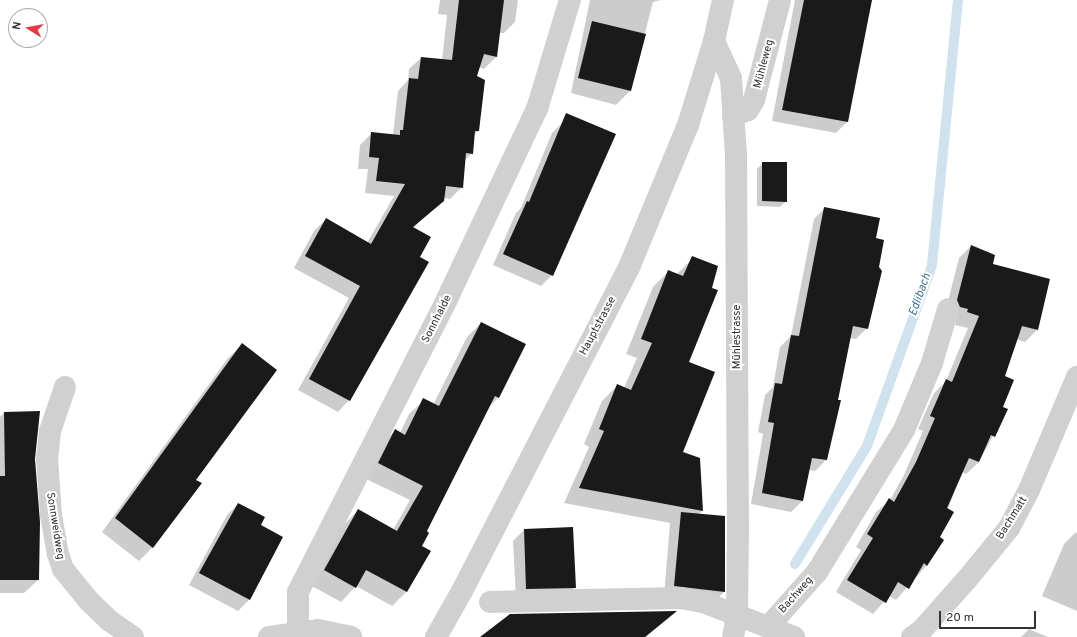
<!DOCTYPE html>
<html>
<head>
<meta charset="utf-8">
<style>
	body { margin:0 }
	#map { position:relative; width:1077px; height:637px; overflow:hidden; background:#fff; font-family:Overpass,sans-serif }
	div>[style] { position:absolute }
	[style*='--x'] { left:calc(var(--x)*1px); top:calc(var(--y)*1px); width:calc(var(--w)*1px); rotate:calc(var(--a)*1deg) }
	.shadow>* { inset:0; background:#0003 }
	.stream>* { height:10px; margin:-5px; padding:0 5px; transform-origin:5px; border-radius:5px; background:#cfe2ee }
	.building>* { inset:0; background:#1a1a1a }
	.minor>* { height:22px; margin:-11px; padding:0 11px; transform-origin:11px; border-radius:11px; background:#d0d0d0 }
	span { translate:-50% -50%; white-space:nowrap; text-align:center; line-height:1.15; -webkit-text-stroke:4px #fff; paint-order:stroke }
	.street-label { font-size:11px; color:#333 }
	.water-label { font-size:12px; color:#3f7597; font-style:italic }
	.north { position:absolute; left:8px; top:8px; width:40px; height:40px; box-sizing:border-box; background:#fff; border:1px solid #adadad; border-radius:50%; rotate:281deg; font-size:11px; font-weight:700; line-height:16px; text-align:center; color:#333 }
	.north::after { content:''; display:block; margin:auto; width:14px; height:18px; background:#e63946; clip-path:polygon(50% 0,100% 100%,50% 72%,0 100%) }
	.scale { position:absolute; left:939px; top:611px; width:97px; height:18px; box-sizing:border-box; border:2px solid #333; border-top:0; padding-left:5px; font-size:12px; line-height:14px; white-space:nowrap; color:#333; -webkit-text-stroke:3px #fff; paint-order:stroke }
</style>
</head>
<body>
<div id="map">
	<div class="shadow">
		<i style="clip-path:polygon(440px 0,518px 0,515px 22px,504px 33px,499px 33px,496px 57px,484px 69px,479px 67px,476px 77px,478px 131px,474px 135px,472px 153px,464px 161px,462px 187px,450px 199px,444px 198px,413px 228px,418px 257px,349px 400px,338px 412px,298px 390px,349px 298px,294px 268px,314px 231px,326px 219px,367px 243px,394px 196px,365px 193px,368px 169px,358px 169px,360px 145px,372px 133px,393px 135px,398px 91px,408px 80px,409px 69px,421px 58px,442px 60px,447px 15px,438px 14px)"></i>
		<i style="clip-path:polygon(590px 0,661px 0,653px 2px,630px 91px,616px 105px,571px 93px)"></i>
		<i style="clip-path:polygon(795px 0,871px 0,847px 122px,836px 133px,772px 121px)"></i>
		<i style="clip-path:polygon(563px 122px,552px 275px,541px 286px,493px 265px,516px 213px,521px 208px,552px 133px)"></i>
		<i style="clip-path:polygon(763px 163px,786px 201px,780px 207px,757px 206px,757px 169px)"></i>
		<i style="clip-path:polygon(825px 208px,875px 239px,867px 328px,856px 339px,850px 338px,826px 460px,815px 471px,809px 470px,802px 501px,791px 512px,751px 504px,763px 434px,758px 432px,765px 395px,773px 387px,780px 347px,791px 336px,814px 219px)"></i>
		<i style="clip-path:polygon(971px 246px,992px 265px,1037px 330px,1025px 342px,1016px 339px,1003px 377px,1002px 408px,1007px 410px,979px 462px,966px 474px,962px 472px,927px 565px,896px 600px,889px 596px,873px 614px,836px 592px,861px 550px,856px 547px,876px 512px,890px 500px,904px 475px,923px 431px,918px 429px,925px 413px,934px 393px,946px 381px,968px 328px,955px 325px,956px 321px,945px 313px,959px 258px)"></i>
		<i style="clip-path:polygon(693px 258px,682px 452px,702px 511px,698px 515px,724px 592px,713px 603px,664px 596px,670px 523px,564px 503px,589px 447px,584px 444px,602px 401px,617px 386px,624px 388px,637px 358px,626px 354px,653px 287px,668px 272px,676px 275px)"></i>
		<i style="clip-path:polygon(481px 323px,524px 344px,498px 398px,488px 408px,425px 532px,421px 546px,429px 551px,406px 592px,392px 606px,356px 586px,341px 602px,310px 585px,344px 525px,358px 510px,393px 530px,410px 500px,364px 478px,380px 445px,395px 431px,400px 433px,409px 414px,424px 400px,433px 405px,467px 337px)"></i>
		<i style="clip-path:polygon(242px 345px,194px 480px,153px 547px,139px 561px,102px 532px,228px 358px)"></i>
		<i style="clip-path:polygon(4px 413px,34px 459px,38px 580px,24px 593px,0 593px,0 417px)"></i>
		<i style="clip-path:polygon(238px 504px,259px 525px,282px 538px,249px 600px,238px 611px,189px 585px,227px 515px)"></i>
		<i style="clip-path:polygon(524px 530px,575px 587px,564px 598px,516px 599px,513px 541px)"></i>
		<i style="clip-path:polygon(1075px 533px,1077px 533px,1077px 611px,1042px 596px,1064px 544px)"></i>
		<i style="clip-path:polygon(675px 612px,646px 637px,482px 637px)"></i>
		<i style="clip-path:polygon(1029px 629px,1048px 637px,1021px 637px)"></i>
	</div>
	<div class="stream">
		<i style="--x:795;--y:564;--w:138;--a:-58.6"></i>
		<i style="--x:867;--y:446;--w:192;--a:-70.2"></i>
		<i style="--x:932;--y:265;--w:266;--a:-84.4"></i>
	</div>
	<div class="building">
		<i style="clip-path:polygon(459px 0,504px 0,497px 57px,484px 54px,477px 76px,485px 80px,479px 131px,475px 131px,473px 154px,466px 153px,463px 188px,446px 186px,444px 201px,413px 227px,431px 237px,420px 257px,429px 262px,350px 401px,309px 379px,360px 286px,305px 256px,326px 218px,371px 244px,405px 184px,376px 181px,379px 158px,369px 157px,371px 132px,400px 135px,400px 130px,403px 130px,409px 78px,418px 79px,421px 57px,452px 60px)"></i>
		<i style="clip-path:polygon(804px 0,872px 0,848px 122px,782px 110px)"></i>
		<i style="clip-path:polygon(592px 21px,646px 34px,631px 91px,578px 78px)"></i>
		<i style="clip-path:polygon(566px 113px,616px 134px,553px 276px,503px 254px,527px 201px,529px 202px)"></i>
		<i style="clip-path:polygon(762px 162px,787px 162px,787px 202px,762px 201px)"></i>
		<i style="clip-path:polygon(824px 207px,880px 218px,876px 238px,884px 240px,879px 267px,882px 271px,868px 329px,853px 326px,838px 400px,841px 400px,827px 460px,812px 458px,803px 501px,762px 493px,774px 423px,768px 422px,775px 383px,782px 384px,791px 335px,799px 336px)"></i>
		<i style="clip-path:polygon(971px 245px,995px 255px,993px 264px,1050px 279px,1038px 330px,1022px 326px,1005px 376px,1014px 380px,1003px 407px,1008px 409px,995px 437px,991px 435px,979px 462px,969px 458px,947px 508px,954px 512px,940px 537px,944px 540px,927px 566px,924px 563px,909px 589px,898px 582px,886px 603px,847px 580px,873px 538px,867px 534px,889px 498px,894px 502px,916px 462px,935px 418px,930px 416px,937px 400px,946px 379px,952px 382px,979px 316px,967px 312px,968px 309px,960px 307px,957px 300px)"></i>
		<i style="clip-path:polygon(692px 256px,718px 266px,712px 288px,718px 290px,689px 362px,715px 372px,683px 452px,700px 458px,703px 511px,579px 488px,604px 431px,599px 429px,617px 384px,631px 390px,652px 343px,641px 339px,668px 270px,683px 276px)"></i>
		<i style="clip-path:polygon(481px 322px,526px 344px,499px 398px,495px 396px,427px 531px,429px 533px,422px 546px,431px 551px,407px 592px,366px 570px,356px 588px,324px 570px,358px 509px,397px 531px,423px 486px,378px 463px,395px 429px,405px 435px,423px 398px,439px 406px)"></i>
		<i style="clip-path:polygon(242px 343px,277px 370px,196px 480px,202px 483px,153px 548px,115px 518px)"></i>
		<i style="clip-path:polygon(40px 411px,35px 459px,40px 522px,39px 580px,0 580px,0 476px,5px 476px,4px 412px)"></i>
		<i style="clip-path:polygon(238px 503px,265px 517px,261px 525px,283px 537px,250px 600px,199px 573px)"></i>
		<i style="clip-path:polygon(681px 512px,725px 516px,725px 592px,674px 586px)"></i>
		<i style="clip-path:polygon(573px 527px,576px 588px,526px 589px,524px 529px)"></i>
		<i style="clip-path:polygon(677px 611px,645px 637px,480px 637px,510px 614px)"></i>
	</div>
	<div class="minor">
		<i style="--x:714;--y:41;--w:41;--a:65.3"></i>
		<i style="--x:731;--y:78;--w:77;--a:86.3"></i>
		<i style="--x:736;--y:155;--w:374;--a:89.7"></i>
		<i style="--x:738;--y:529;--w:86;--a:90.7"></i>
		<i style="--x:737;--y:615;--w:22;--a:100"></i>
		<i style="--x:733;--y:116;--w:16;--a:-22"></i>
		<i style="--x:748;--y:110;--w:12;--a:-59"></i>
		<i style="--x:754;--y:100;--w:103;--a:-75.4"></i>
		<i style="--x:65;--y:387;--w:46;--a:108.8"></i>
		<i style="--x:50;--y:431;--w:27;--a:96"></i>
		<i style="--x:47;--y:458;--w:57;--a:86"></i>
		<i style="--x:51;--y:515;--w:40;--a:80"></i>
		<i style="--x:58;--y:554;--w:16;--a:72"></i>
		<i style="--x:63;--y:569;--w:40;--a:51"></i>
		<i style="--x:88;--y:600;--w:30;--a:44"></i>
		<i style="--x:110;--y:621;--w:28;--a:35"></i>
		<i style="--x:490;--y:602;--w:190;--a:-1.2"></i>
		<i style="--x:680;--y:598;--w:23;--a:10"></i>
		<i style="--x:703;--y:602;--w:70;--a:21"></i>
		<i style="--x:768;--y:627;--w:74;--a:-48.3"></i>
		<i style="--x:817;--y:572;--w:167;--a:-58.5"></i>
		<i style="--x:904;--y:430;--w:73;--a:-67.3"></i>
		<i style="--x:932;--y:363;--w:56;--a:-73.5"></i>
		<i style="--x:768;--y:627;--w:28;--a:21"></i>
		<i style="--x:298;--y:631;--w:39;--a:-90"></i>
		<i style="--x:298;--y:592;--w:329;--a:-63"></i>
		<i style="--x:447;--y:299;--w:210;--a:-64.7"></i>
		<i style="--x:537;--y:109;--w:114;--a:-73.2"></i>
		<i style="--x:269;--y:637;--w:49;--a:-8.1"></i>
		<i style="--x:318;--y:630;--w:34;--a:12"></i>
		<i style="--x:436;--y:637;--w:53;--a:-60.5"></i>
		<i style="--x:462;--y:591;--w:367;--a:-62.7"></i>
		<i style="--x:630;--y:265;--w:152;--a:-67.5"></i>
		<i style="--x:688;--y:125;--w:88;--a:-72.8"></i>
		<i style="--x:714;--y:41;--w:42;--a:-77.6"></i>
		<i style="--x:912;--y:637;--w:11;--a:-34"></i>
		<i style="--x:921;--y:631;--w:71;--a:-48.4"></i>
		<i style="--x:968;--y:578;--w:65;--a:-50.6"></i>
		<i style="--x:1009;--y:528;--w:43;--a:-62.2"></i>
		<i style="--x:1029;--y:490;--w:123;--a:-67"></i>
	</div>
	<div class="street-label">
		<span style="left:764px;top:64px;rotate:-75deg">Mühleweg</span>
		<span style="left:437px;top:319px;rotate:-63deg">Sonnhalde</span>
		<span style="left:598px;top:326px;rotate:-62deg">Hauptstrasse</span>
		<span style="left:737px;top:337px;rotate:-90deg">Mühlestrasse</span>
		<span style="left:1012px;top:518px;rotate:-58deg">Bachmatt</span>
		<span style="left:55px;top:526px;rotate:81deg">Sonnweidweg</span>
		<span style="left:796px;top:595px;rotate:-48deg">Bachweg</span>
	</div>
	<div class="water-label">
		<span style="left:921px;top:295px;rotate:-70deg">Edlibach</span>
	</div>
	<div class="north">N</div>
	<div class="scale">20 m</div>
</div>
</body>
</html>
